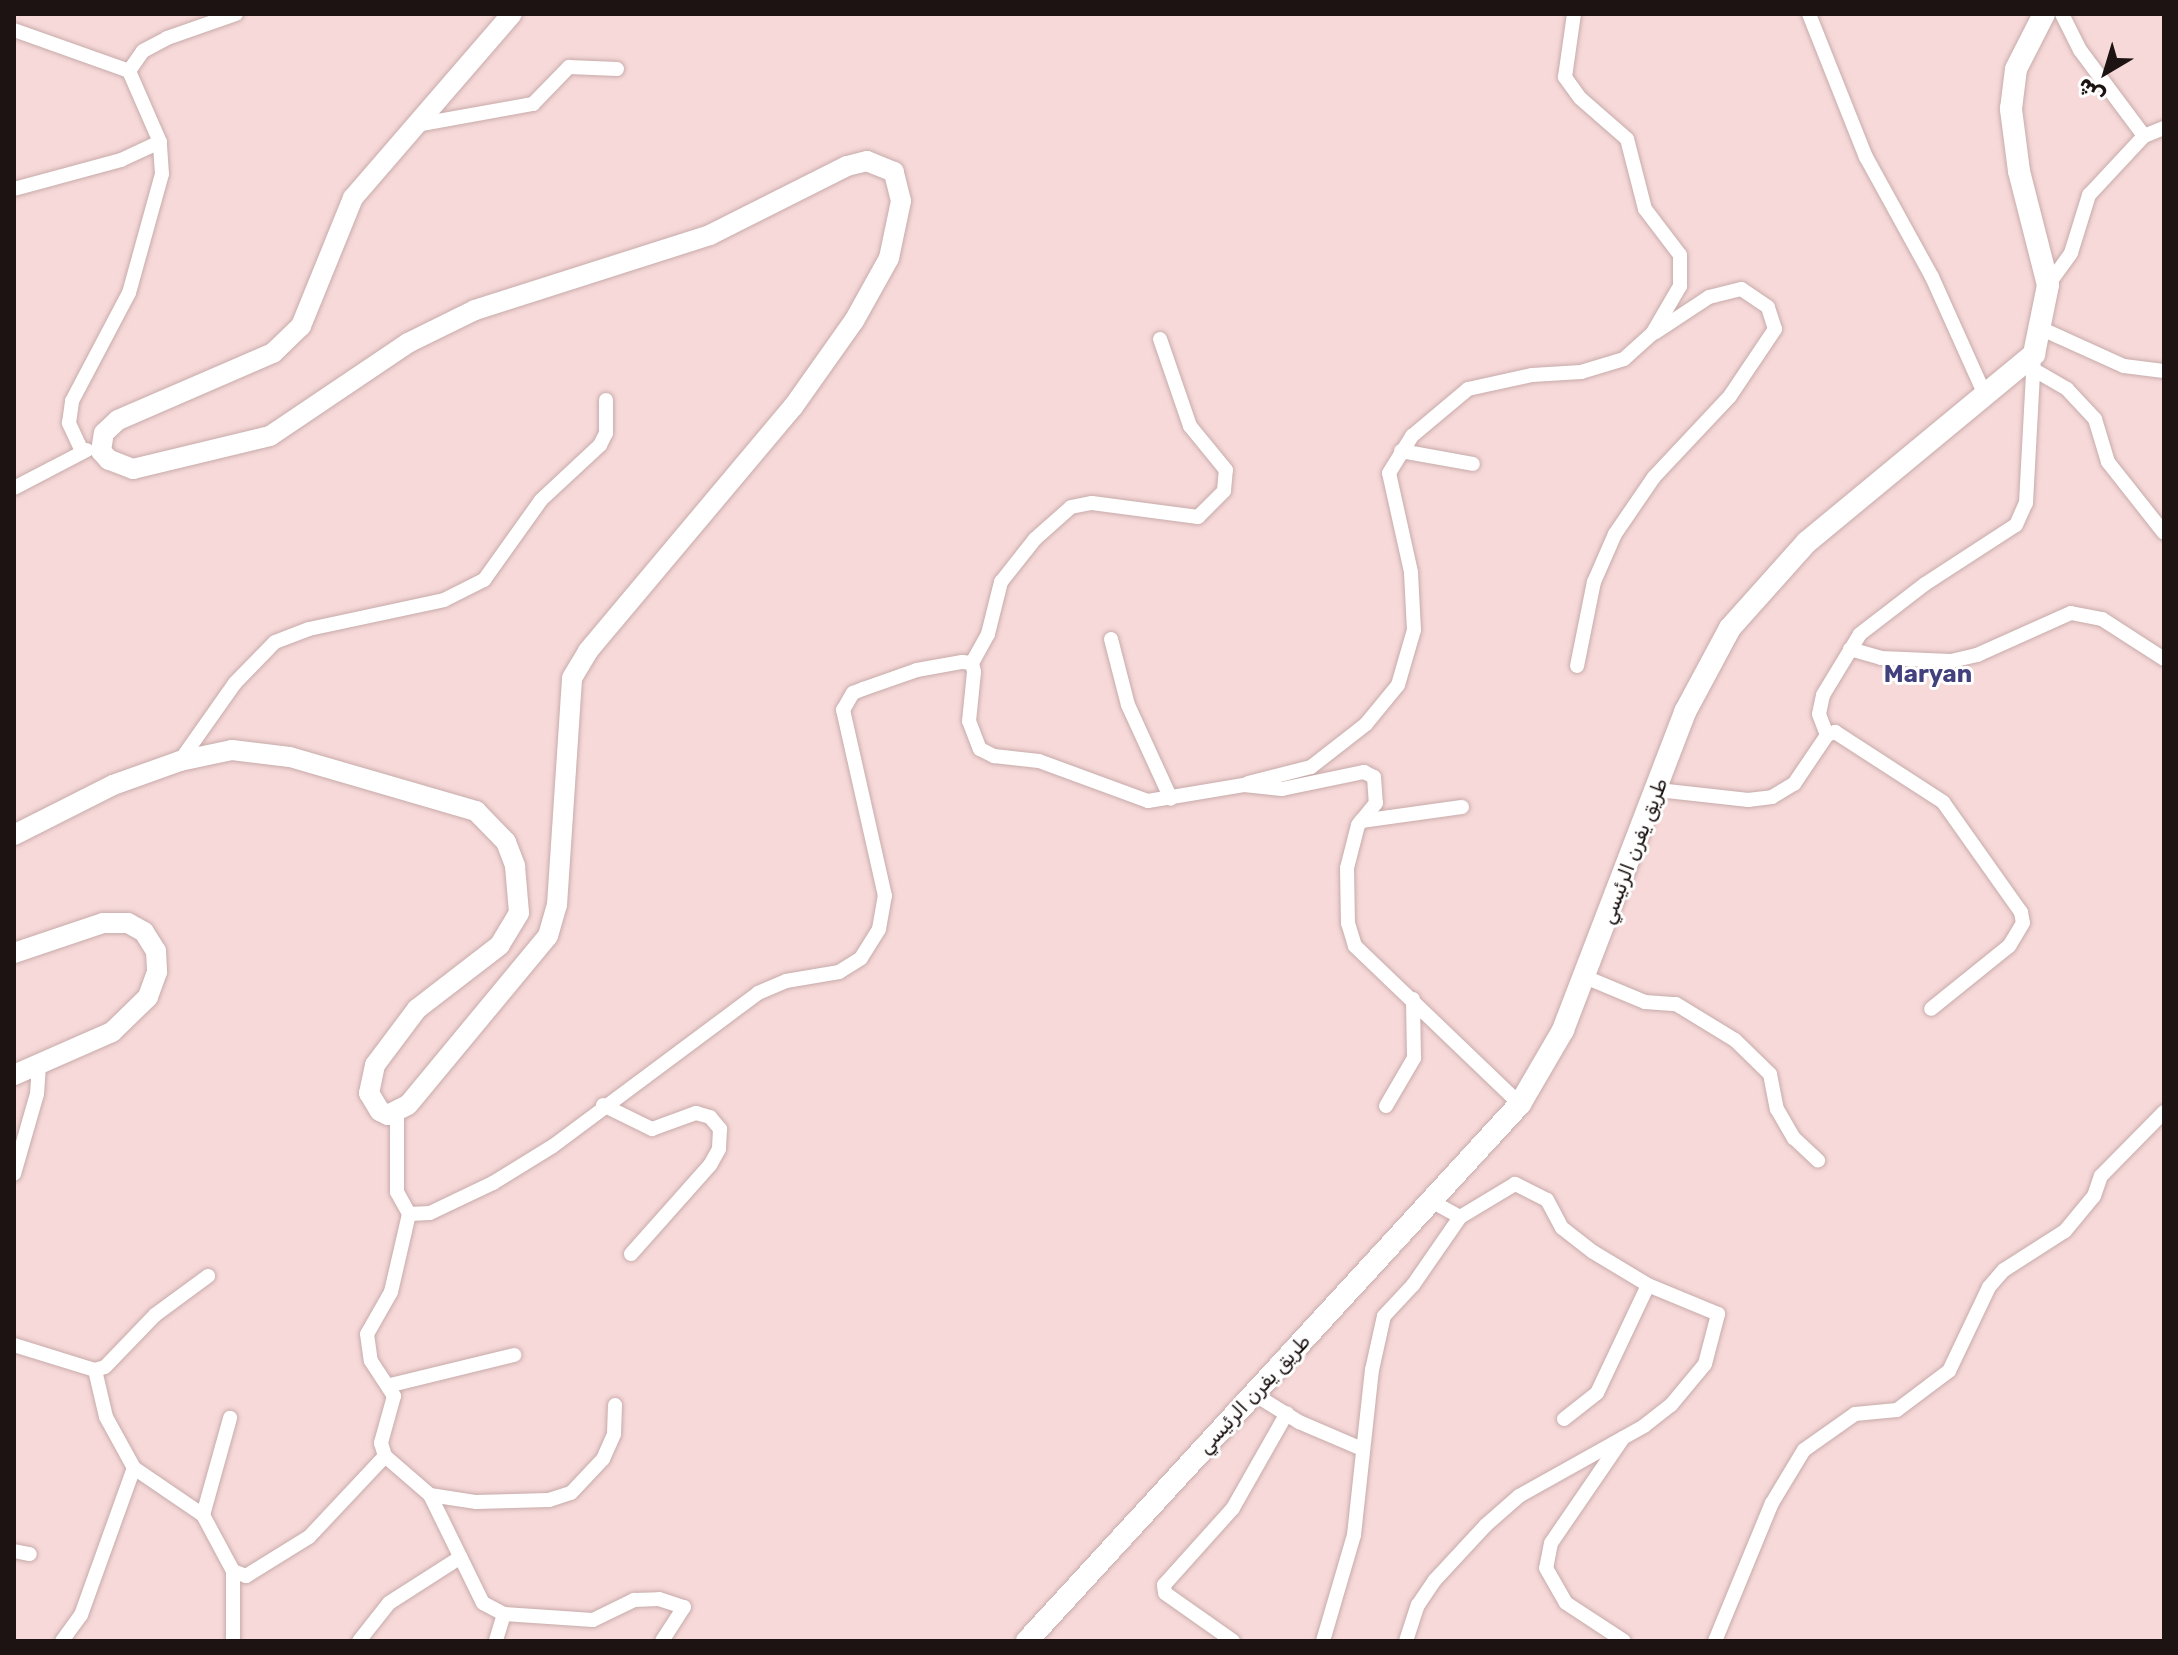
<!DOCTYPE html>
<html>
<head>
<meta charset="utf-8">
<style>
	body { margin:0 }
	#map { position:relative; width:2178px; height:1655px; overflow:hidden; background:#f7d9d9; font-family:Rubik,"Noto Naskh Arabic",sans-serif }
	div>[style] { position:absolute }
	[style*='--x'] { left:calc(var(--x)*1px); top:calc(var(--y)*1px); width:calc(var(--w)*1px); rotate:calc(var(--a)*1deg) }
	.roads { filter:drop-shadow(0 0 2px #c7abaa) drop-shadow(0 0 2px #c7abaa) }
	.street>* { height:14px; margin:-7px; padding:0 7px; transform-origin:7px; border-radius:7px; background:#fff }
	.secondary>* { height:20px; margin:-10px; padding:0 10px; transform-origin:10px; border-radius:10px; background:#fff }
	.primary>* { height:22px; margin:-11px; padding:0 11px; transform-origin:11px; border-radius:11px; background:#fff }
	span { translate:-50% -50%; white-space:nowrap; text-align:center; line-height:1.15; -webkit-text-stroke:6px #fff; paint-order:stroke }
	.street-label { font-size:20px; color:#1d1313 }
	.quarter-label { font-size:24px; color:#42417e; font-weight:700 }
	.frame { position:absolute; inset:0; border:16px solid #1d1313; pointer-events:none }
	.north { position:absolute; left:2066px; top:32px; width:80px; height:80px; -webkit-text-stroke:6px #fff; paint-order:stroke; rotate:218deg; font-size:22px; font-weight:700; line-height:32px; text-align:center; color:#1d1313 }
	.north::after { content:''; display:block; margin:auto; width:28px; height:36px; background:#1d1313; clip-path:polygon(50% 0,100% 100%,50% 72%,0 100%) }
</style>
</head>
<body>
<div id="map">
	<div class="roads">
		<div class="street">
			<i style="--x:1809;--y:14;--w:154;--a:68.3"></i>
			<i style="--x:1866;--y:157;--w:137;--a:61.2"></i>
			<i style="--x:1932;--y:277;--w:129;--a:65.8"></i>
			<i style="--x:2062;--y:14;--w:40;--a:63.4"></i>
			<i style="--x:2080;--y:50;--w:107;--a:53.3"></i>
			<i style="--x:14;--y:30;--w:122;--a:19.6"></i>
			<i style="--x:416;--y:125;--w:119;--a:-10.2"></i>
			<i style="--x:533;--y:104;--w:52;--a:-45.8"></i>
			<i style="--x:569;--y:67;--w:48;--a:2.4"></i>
			<i style="--x:14;--y:189;--w:111;--a:-15.2"></i>
			<i style="--x:121;--y:160;--w:43;--a:-24.8"></i>
			<i style="--x:2048;--y:285;--w:39;--a:-54"></i>
			<i style="--x:2071;--y:253;--w:61;--a:-72.8"></i>
			<i style="--x:2089;--y:195;--w:81;--a:-47"></i>
			<i style="--x:2144;--y:136;--w:22;--a:-22"></i>
			<i style="--x:2042;--y:329;--w:90;--a:24.3"></i>
			<i style="--x:2124;--y:366;--w:40;--a:7.1"></i>
			<i style="--x:2036;--y:371;--w:36;--a:30"></i>
			<i style="--x:2067;--y:389;--w:41;--a:47"></i>
			<i style="--x:2095;--y:419;--w:45;--a:73.2"></i>
			<i style="--x:2108;--y:462;--w:90;--a:51.7"></i>
			<i style="--x:81;--y:449;--w:29;--a:-115"></i>
			<i style="--x:69;--y:423;--w:22;--a:-82"></i>
			<i style="--x:72;--y:401;--w:122;--a:-62.2"></i>
			<i style="--x:129;--y:293;--w:123;--a:-74.5"></i>
			<i style="--x:162;--y:174;--w:32;--a:-94"></i>
			<i style="--x:160;--y:142;--w:77;--a:-113.6"></i>
			<i style="--x:129;--y:71;--w:24;--a:-55"></i>
			<i style="--x:143;--y:51;--w:27;--a:-28"></i>
			<i style="--x:167;--y:38;--w:73;--a:-19.2"></i>
			<i style="--x:1401;--y:451;--w:73;--a:10.2"></i>
			<i style="--x:14;--y:488;--w:82;--a:-27.5"></i>
			<i style="--x:1111;--y:639;--w:68;--a:75.6"></i>
			<i style="--x:1128;--y:705;--w:103;--a:65.4"></i>
			<i style="--x:1850;--y:649;--w:32;--a:16"></i>
			<i style="--x:1881;--y:658;--w:70;--a:2.5"></i>
			<i style="--x:1951;--y:661;--w:27;--a:-13"></i>
			<i style="--x:1977;--y:655;--w:103;--a:-24.1"></i>
			<i style="--x:2071;--y:613;--w:32;--a:11"></i>
			<i style="--x:2102;--y:619;--w:74;--a:32.8"></i>
			<i style="--x:972;--y:663;--w:33;--a:-61"></i>
			<i style="--x:988;--y:634;--w:54;--a:-76"></i>
			<i style="--x:1001;--y:582;--w:55;--a:-51.7"></i>
			<i style="--x:1035;--y:539;--w:48;--a:-41.6"></i>
			<i style="--x:1071;--y:507;--w:21;--a:-11"></i>
			<i style="--x:1092;--y:503;--w:107;--a:7.5"></i>
			<i style="--x:1198;--y:517;--w:37;--a:-45"></i>
			<i style="--x:1224;--y:491;--w:21;--a:-85"></i>
			<i style="--x:1226;--y:470;--w:57;--a:-129.3"></i>
			<i style="--x:1190;--y:426;--w:92;--a:-109"></i>
			<i style="--x:1577;--y:666;--w:86;--a:-78.6"></i>
			<i style="--x:1594;--y:582;--w:52;--a:-66.4"></i>
			<i style="--x:1615;--y:534;--w:69;--a:-55.6"></i>
			<i style="--x:1654;--y:477;--w:111;--a:-46.8"></i>
			<i style="--x:1730;--y:396;--w:81;--a:-56.1"></i>
			<i style="--x:1775;--y:329;--w:23;--a:-108"></i>
			<i style="--x:1768;--y:307;--w:32;--a:-146"></i>
			<i style="--x:1741;--y:289;--w:33;--a:166"></i>
			<i style="--x:1709;--y:297;--w:64;--a:146.6"></i>
			<i style="--x:1827;--y:735;--w:9;--a:-21"></i>
			<i style="--x:1835;--y:732;--w:129;--a:32.9"></i>
			<i style="--x:1943;--y:802;--w:135;--a:54.7"></i>
			<i style="--x:2021;--y:912;--w:11;--a:80"></i>
			<i style="--x:2023;--y:923;--w:27;--a:121"></i>
			<i style="--x:2009;--y:946;--w:100;--a:141.1"></i>
			<i style="--x:180;--y:761;--w:95;--a:-54.8"></i>
			<i style="--x:235;--y:683;--w:57;--a:-45.7"></i>
			<i style="--x:275;--y:642;--w:36;--a:-21"></i>
			<i style="--x:309;--y:629;--w:138;--a:-12.1"></i>
			<i style="--x:444;--y:600;--w:45;--a:-26.6"></i>
			<i style="--x:484;--y:580;--w:98;--a:-54.5"></i>
			<i style="--x:541;--y:500;--w:81;--a:-43"></i>
			<i style="--x:600;--y:445;--w:13;--a:-63"></i>
			<i style="--x:606;--y:433;--w:33;--a:-90"></i>
			<i style="--x:1248;--y:783;--w:65;--a:-14.3"></i>
			<i style="--x:1311;--y:767;--w:70;--a:-38"></i>
			<i style="--x:1366;--y:724;--w:50;--a:-50.6"></i>
			<i style="--x:1398;--y:685;--w:57;--a:-73.8"></i>
			<i style="--x:1414;--y:630;--w:58;--a:-93"></i>
			<i style="--x:1411;--y:572;--w:101;--a:-102.5"></i>
			<i style="--x:1389;--y:473;--w:44;--a:-58.1"></i>
			<i style="--x:1412;--y:436;--w:73;--a:-40"></i>
			<i style="--x:1468;--y:389;--w:66;--a:-12.3"></i>
			<i style="--x:1532;--y:375;--w:49;--a:-3.5"></i>
			<i style="--x:1581;--y:372;--w:45;--a:-16.8"></i>
			<i style="--x:1624;--y:359;--w:38;--a:-42"></i>
			<i style="--x:1652;--y:334;--w:56;--a:-59.7"></i>
			<i style="--x:1680;--y:286;--w:31;--a:-90"></i>
			<i style="--x:1680;--y:255;--w:58;--a:-127.3"></i>
			<i style="--x:1645;--y:209;--w:72;--a:-104.4"></i>
			<i style="--x:1627;--y:139;--w:62;--a:-138.9"></i>
			<i style="--x:1580;--y:98;--w:26;--a:-126"></i>
			<i style="--x:1565;--y:77;--w:64;--a:-81.9"></i>
			<i style="--x:1658;--y:790;--w:91;--a:6.3"></i>
			<i style="--x:1748;--y:800;--w:24;--a:-7"></i>
			<i style="--x:1772;--y:797;--w:26;--a:-31"></i>
			<i style="--x:1794;--y:784;--w:59;--a:-56"></i>
			<i style="--x:1827;--y:735;--w:22;--a:-111"></i>
			<i style="--x:1819;--y:714;--w:19;--a:-78"></i>
			<i style="--x:1823;--y:695;--w:71;--a:-58.8"></i>
			<i style="--x:1860;--y:634;--w:82;--a:-37.6"></i>
			<i style="--x:1925;--y:584;--w:108;--a:-33"></i>
			<i style="--x:2016;--y:525;--w:24;--a:-66"></i>
			<i style="--x:2026;--y:503;--w:149;--a:-86.9"></i>
			<i style="--x:1361;--y:821;--w:102;--a:-7.9"></i>
			<i style="--x:1585;--y:977;--w:65;--a:22.6"></i>
			<i style="--x:1645;--y:1002;--w:31;--a:4"></i>
			<i style="--x:1676;--y:1004;--w:69;--a:31.4"></i>
			<i style="--x:1735;--y:1040;--w:49;--a:44.2"></i>
			<i style="--x:1770;--y:1074;--w:36;--a:79"></i>
			<i style="--x:1777;--y:1109;--w:34;--a:60"></i>
			<i style="--x:1794;--y:1138;--w:33;--a:43"></i>
			<i style="--x:603;--y:1105;--w:55;--a:26.1"></i>
			<i style="--x:652;--y:1129;--w:47;--a:-20"></i>
			<i style="--x:696;--y:1113;--w:15;--a:16"></i>
			<i style="--x:710;--y:1117;--w:16;--a:50"></i>
			<i style="--x:720;--y:1129;--w:20;--a:93"></i>
			<i style="--x:719;--y:1149;--w:18;--a:119"></i>
			<i style="--x:710;--y:1165;--w:119;--a:131.6"></i>
			<i style="--x:1386;--y:1106;--w:56;--a:-59.7"></i>
			<i style="--x:1414;--y:1058;--w:59;--a:-91"></i>
			<i style="--x:397;--y:1114;--w:78;--a:90"></i>
			<i style="--x:397;--y:1192;--w:25;--a:61"></i>
			<i style="--x:409;--y:1214;--w:21;--a:-3"></i>
			<i style="--x:430;--y:1213;--w:70;--a:-25.5"></i>
			<i style="--x:493;--y:1183;--w:70;--a:-31.7"></i>
			<i style="--x:553;--y:1146;--w:256;--a:-36.7"></i>
			<i style="--x:758;--y:993;--w:30;--a:-23"></i>
			<i style="--x:786;--y:981;--w:54;--a:-9.6"></i>
			<i style="--x:839;--y:972;--w:26;--a:-32"></i>
			<i style="--x:861;--y:958;--w:34;--a:-58"></i>
			<i style="--x:879;--y:929;--w:34;--a:-80"></i>
			<i style="--x:885;--y:896;--w:191;--a:-102.7"></i>
			<i style="--x:843;--y:710;--w:20;--a:-60"></i>
			<i style="--x:853;--y:693;--w:11;--a:-22"></i>
			<i style="--x:863;--y:689;--w:57;--a:-19.4"></i>
			<i style="--x:917;--y:670;--w:46;--a:-10.1"></i>
			<i style="--x:962;--y:662;--w:10;--a:6"></i>
			<i style="--x:972;--y:663;--w:9;--a:77"></i>
			<i style="--x:974;--y:672;--w:49;--a:95.8"></i>
			<i style="--x:969;--y:721;--w:30;--a:69"></i>
			<i style="--x:980;--y:749;--w:16;--a:27"></i>
			<i style="--x:994;--y:756;--w:45;--a:6.3"></i>
			<i style="--x:1039;--y:761;--w:116;--a:20.2"></i>
			<i style="--x:1148;--y:801;--w:97;--a:-9.5"></i>
			<i style="--x:1244;--y:785;--w:38;--a:6"></i>
			<i style="--x:1282;--y:789;--w:84;--a:-11.7"></i>
			<i style="--x:1364;--y:772;--w:11;--a:27"></i>
			<i style="--x:1374;--y:777;--w:26;--a:86"></i>
			<i style="--x:1376;--y:803;--w:28;--a:129"></i>
			<i style="--x:1358;--y:825;--w:44;--a:104.3"></i>
			<i style="--x:1347;--y:868;--w:55;--a:89"></i>
			<i style="--x:1348;--y:923;--w:24;--a:73"></i>
			<i style="--x:1355;--y:946;--w:228;--a:43.8"></i>
			<i style="--x:14;--y:1174;--w:83;--a:-74"></i>
			<i style="--x:37;--y:1094;--w:30;--a:-86"></i>
			<i style="--x:409;--y:1214;--w:80;--a:103"></i>
			<i style="--x:391;--y:1292;--w:48;--a:119.7"></i>
			<i style="--x:367;--y:1334;--w:27;--a:82"></i>
			<i style="--x:371;--y:1361;--w:42;--a:56.7"></i>
			<i style="--x:394;--y:1396;--w:49;--a:105.5"></i>
			<i style="--x:381;--y:1443;--w:14;--a:73"></i>
			<i style="--x:385;--y:1456;--w:60;--a:40.9"></i>
			<i style="--x:430;--y:1495;--w:120;--a:63.9"></i>
			<i style="--x:483;--y:1603;--w:24;--a:28"></i>
			<i style="--x:504;--y:1614;--w:28;--a:107"></i>
			<i style="--x:14;--y:1345;--w:85;--a:17.2"></i>
			<i style="--x:95;--y:1370;--w:10;--a:-17"></i>
			<i style="--x:105;--y:1367;--w:72;--a:-46.1"></i>
			<i style="--x:155;--y:1315;--w:66;--a:-36.3"></i>
			<i style="--x:95;--y:1370;--w:48;--a:76.8"></i>
			<i style="--x:106;--y:1417;--w:58;--a:61.2"></i>
			<i style="--x:134;--y:1468;--w:83;--a:34.3"></i>
			<i style="--x:203;--y:1515;--w:64;--a:61.8"></i>
			<i style="--x:233;--y:1571;--w:14;--a:21"></i>
			<i style="--x:246;--y:1576;--w:74;--a:-31.8"></i>
			<i style="--x:309;--y:1537;--w:111;--a:-46.8"></i>
			<i style="--x:391;--y:1385;--w:127;--a:-13.7"></i>
			<i style="--x:1254;--y:1394;--w:53;--a:31.9"></i>
			<i style="--x:1299;--y:1422;--w:69;--a:23.2"></i>
			<i style="--x:1564;--y:1419;--w:42;--a:-38.2"></i>
			<i style="--x:1597;--y:1393;--w:119;--a:-64.7"></i>
			<i style="--x:1623;--y:1438;--w:127;--a:124.4"></i>
			<i style="--x:1551;--y:1543;--w:25;--a:101"></i>
			<i style="--x:1546;--y:1568;--w:40;--a:60.3"></i>
			<i style="--x:1566;--y:1603;--w:69;--a:33.2"></i>
			<i style="--x:430;--y:1495;--w:47;--a:8.7"></i>
			<i style="--x:476;--y:1502;--w:73;--a:-1.6"></i>
			<i style="--x:549;--y:1500;--w:23;--a:-18"></i>
			<i style="--x:571;--y:1493;--w:47;--a:-46.7"></i>
			<i style="--x:603;--y:1459;--w:27;--a:-66"></i>
			<i style="--x:614;--y:1434;--w:29;--a:-88"></i>
			<i style="--x:203;--y:1515;--w:101;--a:-74.4"></i>
			<i style="--x:14;--y:1551;--w:16;--a:11"></i>
			<i style="--x:233;--y:1571;--w:70;--a:90"></i>
			<i style="--x:504;--y:1614;--w:89;--a:3.9"></i>
			<i style="--x:593;--y:1620;--w:46;--a:-26"></i>
			<i style="--x:634;--y:1600;--w:25;--a:-2"></i>
			<i style="--x:659;--y:1599;--w:26;--a:18"></i>
			<i style="--x:684;--y:1607;--w:40;--a:122.9"></i>
			<i style="--x:62;--y:1641;--w:32;--a:-54"></i>
			<i style="--x:81;--y:1615;--w:156;--a:-70.2"></i>
			<i style="--x:359;--y:1641;--w:48;--a:-51.7"></i>
			<i style="--x:389;--y:1603;--w:85;--a:-32.6"></i>
			<i style="--x:1233;--y:1641;--w:83;--a:-144.8"></i>
			<i style="--x:1165;--y:1593;--w:8;--a:-97"></i>
			<i style="--x:1164;--y:1585;--w:103;--a:-48.1"></i>
			<i style="--x:1233;--y:1508;--w:109;--a:-60.4"></i>
			<i style="--x:1323;--y:1641;--w:110;--a:-73.7"></i>
			<i style="--x:1354;--y:1535;--w:166;--a:-83.8"></i>
			<i style="--x:1372;--y:1370;--w:55;--a:-77.5"></i>
			<i style="--x:1384;--y:1316;--w:42;--a:-46.9"></i>
			<i style="--x:1413;--y:1285;--w:83;--a:-55.3"></i>
			<i style="--x:1460;--y:1217;--w:33;--a:-151"></i>
			<i style="--x:1406;--y:1641;--w:38;--a:-72"></i>
			<i style="--x:1418;--y:1605;--w:30;--a:-56"></i>
			<i style="--x:1435;--y:1580;--w:75;--a:-47.2"></i>
			<i style="--x:1486;--y:1525;--w:44;--a:-41.3"></i>
			<i style="--x:1519;--y:1496;--w:143;--a:-29.2"></i>
			<i style="--x:1644;--y:1426;--w:34;--a:-38"></i>
			<i style="--x:1671;--y:1405;--w:53;--a:-50.3"></i>
			<i style="--x:1705;--y:1364;--w:52;--a:-75.4"></i>
			<i style="--x:1718;--y:1314;--w:76;--a:-157.5"></i>
			<i style="--x:1648;--y:1285;--w:64;--a:-149"></i>
			<i style="--x:1593;--y:1252;--w:39;--a:-142"></i>
			<i style="--x:1562;--y:1228;--w:32;--a:-118"></i>
			<i style="--x:1547;--y:1200;--w:36;--a:-153"></i>
			<i style="--x:1515;--y:1184;--w:64;--a:149"></i>
			<i style="--x:1715;--y:1641;--w:149;--a:-67.6"></i>
			<i style="--x:1772;--y:1503;--w:62;--a:-58.9"></i>
			<i style="--x:1804;--y:1450;--w:62;--a:-35.2"></i>
			<i style="--x:1855;--y:1414;--w:42;--a:-5.4"></i>
			<i style="--x:1897;--y:1410;--w:65;--a:-36.9"></i>
			<i style="--x:1949;--y:1371;--w:93;--a:-64.5"></i>
			<i style="--x:1989;--y:1287;--w:23;--a:-49"></i>
			<i style="--x:2004;--y:1270;--w:72;--a:-32.6"></i>
			<i style="--x:2065;--y:1231;--w:45;--a:-50.4"></i>
			<i style="--x:2094;--y:1196;--w:21;--a:-71"></i>
			<i style="--x:2101;--y:1176;--w:90;--a:-45.5"></i>
		</div>
		<div class="secondary">
			<i style="--x:14;--y:835;--w:111;--a:-26.8"></i>
			<i style="--x:113;--y:785;--w:71;--a:-19.7"></i>
			<i style="--x:180;--y:761;--w:53;--a:-11.9"></i>
			<i style="--x:232;--y:750;--w:58;--a:6.9"></i>
			<i style="--x:290;--y:757;--w:194;--a:16.2"></i>
			<i style="--x:476;--y:811;--w:43;--a:45.9"></i>
			<i style="--x:506;--y:842;--w:26;--a:69"></i>
			<i style="--x:515;--y:866;--w:47;--a:85.1"></i>
			<i style="--x:519;--y:913;--w:37;--a:121"></i>
			<i style="--x:500;--y:945;--w:105;--a:142.4"></i>
			<i style="--x:417;--y:1009;--w:70;--a:126.9"></i>
			<i style="--x:375;--y:1065;--w:29;--a:102"></i>
			<i style="--x:369;--y:1093;--w:21;--a:59"></i>
			<i style="--x:380;--y:1111;--w:9;--a:27"></i>
			<i style="--x:388;--y:1115;--w:22;--a:-27"></i>
			<i style="--x:408;--y:1105;--w:219;--a:-50.4"></i>
			<i style="--x:548;--y:936;--w:32;--a:-74"></i>
			<i style="--x:557;--y:905;--w:227;--a:-86.2"></i>
			<i style="--x:572;--y:678;--w:31;--a:-59"></i>
			<i style="--x:588;--y:651;--w:319;--a:-50"></i>
			<i style="--x:793;--y:407;--w:105;--a:-54.7"></i>
			<i style="--x:854;--y:321;--w:72;--a:-60.9"></i>
			<i style="--x:889;--y:258;--w:58;--a:-78.1"></i>
			<i style="--x:901;--y:201;--w:30;--a:-104"></i>
			<i style="--x:894;--y:172;--w:29;--a:-158"></i>
			<i style="--x:867;--y:161;--w:21;--a:166"></i>
			<i style="--x:847;--y:166;--w:153;--a:153.3"></i>
			<i style="--x:710;--y:235;--w:247;--a:162.3"></i>
			<i style="--x:475;--y:310;--w:75;--a:153.8"></i>
			<i style="--x:408;--y:343;--w:166;--a:146"></i>
			<i style="--x:270;--y:436;--w:141;--a:166.5"></i>
			<i style="--x:133;--y:469;--w:26;--a:-159"></i>
			<i style="--x:109;--y:460;--w:12;--a:-132"></i>
			<i style="--x:101;--y:451;--w:18;--a:-81"></i>
			<i style="--x:104;--y:433;--w:19;--a:-43"></i>
			<i style="--x:118;--y:420;--w:169;--a:-23.4"></i>
			<i style="--x:273;--y:353;--w:39;--a:-44"></i>
			<i style="--x:301;--y:326;--w:138;--a:-67.9"></i>
			<i style="--x:353;--y:198;--w:243;--a:-49.2"></i>
			<i style="--x:14;--y:953;--w:94;--a:-18.6"></i>
			<i style="--x:103;--y:923;--w:25;--a:0"></i>
			<i style="--x:128;--y:923;--w:18;--a:29"></i>
			<i style="--x:144;--y:932;--w:22;--a:58"></i>
			<i style="--x:156;--y:951;--w:21;--a:87"></i>
			<i style="--x:157;--y:972;--w:27;--a:110"></i>
			<i style="--x:148;--y:997;--w:50;--a:135.8"></i>
			<i style="--x:112;--y:1032;--w:107;--a:156.3"></i>
		</div>
		<div class="primary">
			<i style="--x:1027;--y:1641;--w:729;--a:-47.45"></i>
			<i style="--x:1520;--y:1104;--w:86;--a:-59.8"></i>
			<i style="--x:1563;--y:1030;--w:341;--a:-69"></i>
			<i style="--x:1685;--y:712;--w:95;--a:-61.8"></i>
			<i style="--x:1730;--y:628;--w:115;--a:-48.2"></i>
			<i style="--x:1807;--y:542;--w:295;--a:-39.6"></i>
			<i style="--x:2034;--y:354;--w:70;--a:-78.5"></i>
			<i style="--x:2048;--y:285;--w:118;--a:-104.3"></i>
			<i style="--x:2019;--y:171;--w:63;--a:-97.4"></i>
			<i style="--x:2011;--y:109;--w:40;--a:-82.9"></i>
			<i style="--x:2016;--y:69;--w:62;--a:-63"></i>
		</div>
	</div>
	<div class="street-label">
		<span style="left:1634px;top:851px;rotate:-69deg">طريق يفرن الرئيسي</span>
		<span style="left:1254px;top:1394px;rotate:-47deg">طريق يفرن الرئيسي</span>
	</div>
	<div class="quarter-label">
		<span style="left:1928px;top:675px">Maryan</span>
	</div>
	<div class="frame"></div>
	<div class="north">ش</div>
</div>
</body>
</html>
